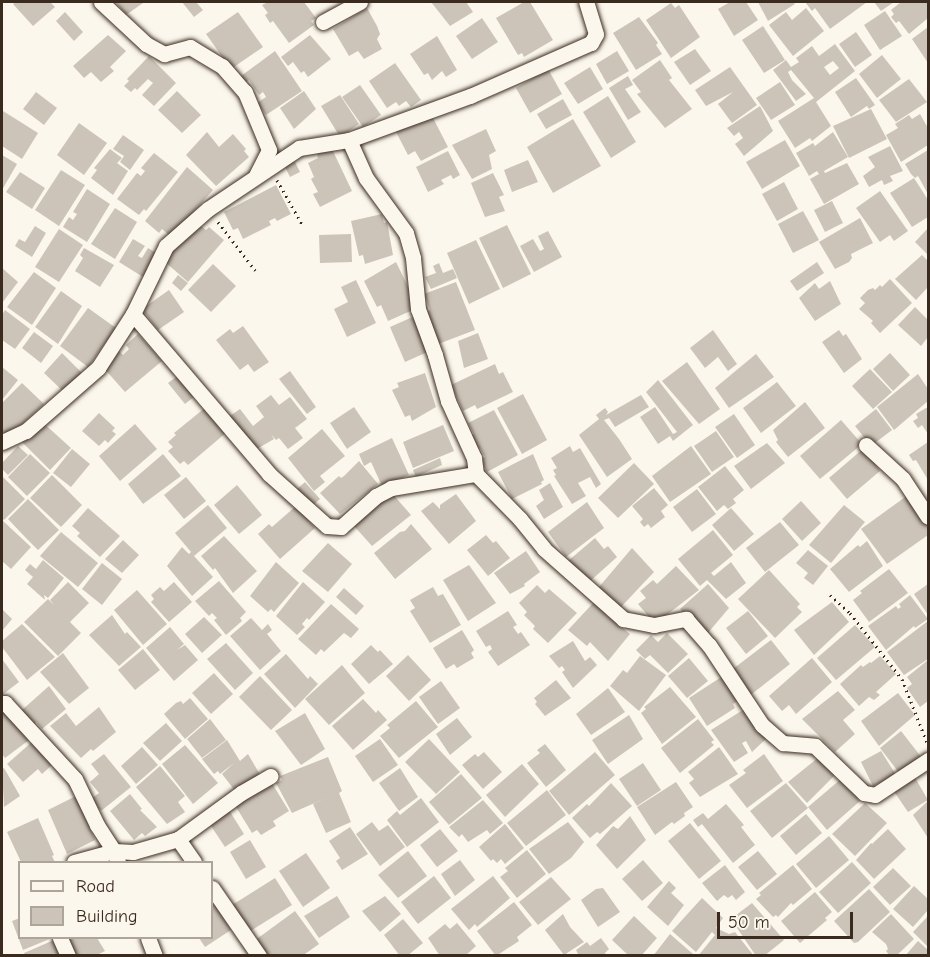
<!DOCTYPE html>
<html>
<head>
<meta charset="utf-8">
<style>
	body { margin:0 }
	#map { position:relative; width:930px; height:957px; overflow:hidden; background:#fbf7ec; font-family:"Comic Neue",sans-serif }
	div>[style] { position:absolute }
	[style*='--x'] { left:calc(var(--x)*1px); top:calc(var(--y)*1px); width:calc(var(--w)*1px); rotate:calc(var(--a)*1deg) }
	.building>* { inset:0; background:#ccc4b9 }
	.path>* { height:3px; margin-top:-1.5px; transform-origin:0; background:repeating-linear-gradient(90deg,#3b2a1e 0 1.5px,transparent 0 6px) }
	.roads { filter:drop-shadow(0 0 2px #3b2a1e) drop-shadow(0 0 2px #3b2a1e) }
	.street>* { height:15px; margin:-7.5px; padding:0 7.5px; transform-origin:7.5px; border-radius:7.5px; background:#fbf7ec }
	span { translate:-50% -50%; white-space:nowrap; text-align:center; line-height:1.15; -webkit-text-stroke:6px #fbf7ec; paint-order:stroke }
	.frame { position:absolute; inset:0; border:3px solid #3b2a1e; pointer-events:none }
	.legend { position:absolute; left:18px; top:861px; width:195px; height:78px; box-sizing:border-box; background:#fbf7ec; border:2px solid #aea59a; margin:0; padding:8px 10px; list-style:none; font-size:18px; color:#3b2a1e }
	.legend li { display:flex; align-items:center; gap:12px; height:30px }
	.legend b { width:30px; border:2px solid #aea59a }
	.scale { position:absolute; left:717px; top:912px; width:136px; height:27px; box-sizing:border-box; border:3px solid #3b2a1e; border-top:0; padding-left:8px; font-size:18px; line-height:21px; white-space:nowrap; color:#3b2a1e; -webkit-text-stroke:4px #fbf7ec; paint-order:stroke }
</style>
</head>
<body>
<div id="map">
	<div class="building">
		<i style="clip-path:polygon(16px 2px,50px 2px,55px 7px,33px 26px,13px 4px)"></i>
		<i style="clip-path:polygon(116px 2px,142px 2px,143px 3px,126px 15px)"></i>
		<i style="clip-path:polygon(182px 2px,196px 2px,203px 10px,194px 17px)"></i>
		<i style="clip-path:polygon(268px 2px,304px 2px,316px 18px,311px 21px,314px 25px,289px 43px,273px 21px,270px 23px,265px 15px,268px 13px,262px 5px)"></i>
		<i style="clip-path:polygon(431px 2px,466px 2px,473px 12px,450px 26px)"></i>
		<i style="clip-path:polygon(524px 2px,530px 2px,553px 40px,524px 57px,522px 53px,518px 55px,496px 18px)"></i>
		<i style="clip-path:polygon(730px 2px,746px 2px,758px 20px,734px 36px,718px 9px)"></i>
		<i style="clip-path:polygon(758px 2px,793px 2px,795px 4px,768px 21px)"></i>
		<i style="clip-path:polygon(805px 2px,867px 2px,830px 29px,815px 8px,812px 11px)"></i>
		<i style="clip-path:polygon(874px 2px,894px 2px,881px 11px)"></i>
		<i style="clip-path:polygon(901px 2px,928px 2px,928px 18px,909px 34px,899px 21px,896px 23px,891px 17px,894px 14px,891px 10px)"></i>
		<i style="clip-path:polygon(671px 3px,675px 8px,679px 5px,700px 37px,671px 58px,646px 20px)"></i>
		<i style="clip-path:polygon(367px 8px,377px 26px,380px 34px,377px 39px,382px 49px,364px 59px,358px 51px,349px 56px,333px 29px)"></i>
		<i style="clip-path:polygon(806px 8px,824px 31px,793px 56px,769px 25px,786px 12px,792px 20px)"></i>
		<i style="clip-path:polygon(885px 11px,902px 36px,880px 50px,864px 25px)"></i>
		<i style="clip-path:polygon(65px 12px,83px 32px,74px 41px,56px 21px)"></i>
		<i style="clip-path:polygon(238px 12px,263px 47px,231px 69px,206px 34px)"></i>
		<i style="clip-path:polygon(639px 17px,658px 43px,656px 45px,662px 54px,636px 70px,613px 33px)"></i>
		<i style="clip-path:polygon(482px 18px,498px 42px,472px 59px,456px 36px)"></i>
		<i style="clip-path:polygon(763px 26px,785px 60px,764px 73px,742px 40px)"></i>
		<i style="clip-path:polygon(928px 27px,928px 63px,912px 39px)"></i>
		<i style="clip-path:polygon(856px 32px,872px 55px,855px 67px,839px 44px)"></i>
		<i style="clip-path:polygon(108px 35px,126px 51px,110px 67px,114px 71px,101px 82px,91px 72px,84px 78px,73px 66px)"></i>
		<i style="clip-path:polygon(310px 35px,331px 59px,308px 77px,304px 71px,301px 73px,293px 62px,288px 66px,281px 57px)"></i>
		<i style="clip-path:polygon(437px 36px,457px 70px,446px 77px,442px 71px,432px 80px,428px 73px,424px 75px,410px 54px)"></i>
		<i style="clip-path:polygon(evenodd,835px 44px,855px 71px,816px 102px,831px 126px,812px 141px,810px 138px,795px 148px,778px 121px,814px 98px,791px 70px,788px 72px,792px 80px,806px 94px,796px 101px,773px 70px,786px 60px,791px 67px,799px 62px,796px 58px,812px 46px,819px 56px,835px 44px,833px 61px,839px 68px,830px 75px,824px 67px,833px 61px)"></i>
		<i style="clip-path:polygon(695px 49px,711px 71px,690px 85px,674px 62px)"></i>
		<i style="clip-path:polygon(275px 51px,302px 91px,266px 115px,257px 103px,266px 97px,263px 92px,259px 95px,249px 80px,245px 83px,241px 76px)"></i>
		<i style="clip-path:polygon(617px 51px,629px 71px,607px 84px,596px 64px)"></i>
		<i style="clip-path:polygon(882px 55px,901px 79px,877px 98px,859px 74px)"></i>
		<i style="clip-path:polygon(149px 56px,176px 83px,154px 106px,142px 95px,153px 83px,148px 79px,137px 90px,135px 88px,131px 92px,124px 86px,129px 81px,127px 79px)"></i>
		<i style="clip-path:polygon(660px 60px,672px 78px,669px 80px,692px 109px,665px 128px,637px 94px,641px 92px,632px 80px)"></i>
		<i style="clip-path:polygon(395px 63px,421px 100px,411px 107px,406px 101px,399px 106px,396px 102px,387px 108px,369px 81px)"></i>
		<i style="clip-path:polygon(590px 67px,603px 89px,578px 104px,564px 83px)"></i>
		<i style="clip-path:polygon(730px 67px,757px 105px,732px 123px,718px 104px,733px 92px,706px 106px,695px 90px)"></i>
		<i style="clip-path:polygon(548px 69px,562px 94px,530px 113px,516px 88px)"></i>
		<i style="clip-path:polygon(628px 76px,633px 85px,625px 89px,641px 112px,628px 120px,609px 88px)"></i>
		<i style="clip-path:polygon(856px 78px,875px 105px,869px 109px,867px 106px,851px 117px,835px 92px)"></i>
		<i style="clip-path:polygon(909px 79px,927px 102px,896px 122px,879px 100px)"></i>
		<i style="clip-path:polygon(780px 82px,795px 105px,771px 120px,756px 98px)"></i>
		<i style="clip-path:polygon(360px 85px,381px 115px,363px 127px,342px 97px)"></i>
		<i style="clip-path:polygon(177px 91px,201px 115px,182px 133px,158px 110px)"></i>
		<i style="clip-path:polygon(304px 91px,316px 109px,294px 129px,280px 108px)"></i>
		<i style="clip-path:polygon(36px 92px,57px 108px,44px 125px,23px 109px)"></i>
		<i style="clip-path:polygon(340px 95px,359px 124px,340px 137px,321px 106px)"></i>
		<i style="clip-path:polygon(608px 96px,636px 142px,611px 158px,583px 112px)"></i>
		<i style="clip-path:polygon(563px 99px,572px 115px,546px 129px,537px 114px)"></i>
		<i style="clip-path:polygon(760px 106px,773px 131px,744px 156px,735px 144px,743px 138px,739px 132px,734px 136px,727px 128px)"></i>
		<i style="clip-path:polygon(871px 109px,887px 139px,849px 158px,833px 126px)"></i>
		<i style="clip-path:polygon(3px 111px,38px 133px,22px 159px,2px 146px)"></i>
		<i style="clip-path:polygon(431px 114px,448px 147px,421px 161px,415px 151px,408px 155px,396px 132px)"></i>
		<i style="clip-path:polygon(920px 114px,928px 128px,928px 145px,901px 162px,886px 135px,898px 128px,895px 124px,909px 115px,912px 119px)"></i>
		<i style="clip-path:polygon(573px 119px,601px 166px,553px 193px,527px 147px)"></i>
		<i style="clip-path:polygon(79px 123px,107px 143px,84px 175px,57px 155px)"></i>
		<i style="clip-path:polygon(486px 129px,496px 151px,489px 155px,492px 169px,472px 179px,452px 145px)"></i>
		<i style="clip-path:polygon(207px 132px,219px 147px,233px 134px,246px 149px,244px 151px,249px 157px,216px 186px,186px 155px)"></i>
		<i style="clip-path:polygon(833px 132px,848px 157px,824px 171px,825px 173px,847px 163px,859px 184px,824px 204px,810px 179px,819px 174px,817px 171px,809px 176px,796px 153px,813px 143px,815px 146px)"></i>
		<i style="clip-path:polygon(123px 135px,144px 150px,130px 170px,120px 162px,124px 156px,113px 149px)"></i>
		<i style="clip-path:polygon(785px 140px,800px 166px,762px 189px,746px 162px)"></i>
		<i style="clip-path:polygon(890px 146px,903px 171px,890px 176px,893px 181px,884px 185px,882px 180px,869px 187px,863px 176px,875px 167px,868px 157px)"></i>
		<i style="clip-path:polygon(331px 147px,352px 191px,320px 207px,313px 194px,318px 192px,311px 179px,314px 177px,308px 163px,318px 158px,317px 154px)"></i>
		<i style="clip-path:polygon(110px 149px,122px 158px,117px 163px,128px 171px,113px 195px,91px 178px,97px 170px,94px 168px)"></i>
		<i style="clip-path:polygon(928px 150px,928px 194px,918px 176px,915px 178px,911px 174px,905px 164px)"></i>
		<i style="clip-path:polygon(448px 151px,460px 175px,453px 179px,451px 175px,441px 180px,444px 184px,428px 192px,416px 167px)"></i>
		<i style="clip-path:polygon(154px 153px,178px 172px,146px 211px,144px 209px,139px 215px,117px 199px,137px 173px,141px 176px,145px 171px,141px 168px)"></i>
		<i style="clip-path:polygon(2px 155px,17px 164px,2px 190px)"></i>
		<i style="clip-path:polygon(294px 160px,300px 172px,290px 177px,284px 165px)"></i>
		<i style="clip-path:polygon(528px 160px,538px 182px,512px 192px,504px 170px)"></i>
		<i style="clip-path:polygon(187px 167px,213px 190px,171px 237px,162px 229px,159px 233px,145px 221px)"></i>
		<i style="clip-path:polygon(61px 170px,85px 185px,59px 226px,35px 210px)"></i>
		<i style="clip-path:polygon(20px 172px,45px 188px,32px 209px,6px 192px)"></i>
		<i style="clip-path:polygon(493px 173px,504px 195px,499px 197px,505px 211px,485px 217px,471px 183px)"></i>
		<i style="clip-path:polygon(914px 178px,928px 200px,928px 217px,912px 227px,890px 193px)"></i>
		<i style="clip-path:polygon(784px 182px,798px 209px,777px 221px,762px 194px)"></i>
		<i style="clip-path:polygon(276px 185px,291px 214px,277px 221px,275px 218px,269px 221px,271px 225px,243px 239px,238px 228px,233px 230px,224px 212px)"></i>
		<i style="clip-path:polygon(87px 189px,110px 204px,87px 242px,63px 227px,69px 217px,73px 220px,77px 214px,73px 212px)"></i>
		<i style="clip-path:polygon(880px 191px,908px 231px,894px 241px,890px 235px,880px 242px,856px 208px)"></i>
		<i style="clip-path:polygon(832px 201px,843px 223px,825px 232px,814px 210px)"></i>
		<i style="clip-path:polygon(115px 208px,137px 222px,115px 259px,91px 244px)"></i>
		<i style="clip-path:polygon(803px 211px,819px 240px,793px 253px,778px 224px)"></i>
		<i style="clip-path:polygon(382px 214px,384px 223px,387px 222px,393px 255px,365px 264px,363px 255px,359px 256px,351px 221px)"></i>
		<i style="clip-path:polygon(860px 218px,873px 243px,851px 254px,852px 258px,849px 262px,835px 269px,819px 242px)"></i>
		<i style="clip-path:polygon(197px 223px,206px 230px,209px 227px,224px 240px,188px 282px,164px 261px,175px 249px,172px 247px)"></i>
		<i style="clip-path:polygon(507px 225px,531px 274px,503px 288px,479px 238px)"></i>
		<i style="clip-path:polygon(35px 226px,46px 233px,32px 257px,15px 246px,19px 239px,25px 242px)"></i>
		<i style="clip-path:polygon(928px 228px,928px 255px,915px 242px)"></i>
		<i style="clip-path:polygon(59px 229px,83px 245px,59px 282px,35px 267px)"></i>
		<i style="clip-path:polygon(548px 231px,562px 257px,534px 272px,520px 246px,533px 239px,540px 251px,544px 249px,538px 236px)"></i>
		<i style="clip-path:polygon(351px 234px,352px 262px,320px 263px,319px 235px)"></i>
		<i style="clip-path:polygon(133px 239px,145px 246px,138px 256px,142px 258px,148px 248px,158px 254px,143px 277px,119px 262px)"></i>
		<i style="clip-path:polygon(476px 240px,500px 289px,469px 304px,447px 253px)"></i>
		<i style="clip-path:polygon(84px 248px,114px 265px,100px 287px,75px 271px,83px 258px,80px 255px)"></i>
		<i style="clip-path:polygon(922px 255px,928px 261px,928px 287px,916px 300px,895px 279px)"></i>
		<i style="clip-path:polygon(396px 262px,414px 299px,415px 309px,388px 321px,381px 305px,377px 307px,364px 281px)"></i>
		<i style="clip-path:polygon(817px 262px,824px 273px,797px 291px,790px 281px)"></i>
		<i style="clip-path:polygon(439px 263px,443px 273px,453px 269px,457px 278px,431px 289px,425px 277px,436px 273px,433px 266px)"></i>
		<i style="clip-path:polygon(213px 264px,236px 286px,211px 312px,188px 290px)"></i>
		<i style="clip-path:polygon(2px 268px,18px 282px,2px 303px)"></i>
		<i style="clip-path:polygon(34px 272px,56px 288px,32px 325px,7px 307px)"></i>
		<i style="clip-path:polygon(178px 275px,188px 283px,181px 291px,172px 283px)"></i>
		<i style="clip-path:polygon(890px 279px,912px 303px,880px 333px,871px 323px,873px 321px,859px 309px,865px 303px,860px 298px,868px 290px,873px 288px,875px 290px,880px 285px,882px 287px)"></i>
		<i style="clip-path:polygon(356px 280px,376px 323px,347px 337px,334px 309px,348px 302px,341px 287px)"></i>
		<i style="clip-path:polygon(830px 281px,841px 304px,815px 321px,799px 298px,815px 283px,819px 289px)"></i>
		<i style="clip-path:polygon(456px 282px,475px 330px,433px 346px,421px 314px,430px 310px,424px 294px)"></i>
		<i style="clip-path:polygon(169px 290px,184px 312px,158px 330px,142px 309px)"></i>
		<i style="clip-path:polygon(61px 291px,82px 306px,58px 344px,35px 327px)"></i>
		<i style="clip-path:polygon(915px 307px,928px 320px,928px 337px,921px 346px,898px 325px)"></i>
		<i style="clip-path:polygon(88px 308px,116px 328px,88px 367px,60px 346px)"></i>
		<i style="clip-path:polygon(5px 310px,30px 329px,15px 349px,2px 340px,2px 315px)"></i>
		<i style="clip-path:polygon(417px 315px,432px 350px,405px 362px,390px 327px)"></i>
		<i style="clip-path:polygon(243px 326px,269px 362px,254px 372px,248px 364px,240px 370px,216px 340px,230px 329px,233px 333px)"></i>
		<i style="clip-path:polygon(713px 330px,737px 364px,728px 371px,718px 357px,705px 368px,690px 348px)"></i>
		<i style="clip-path:polygon(839px 330px,843px 336px,846px 334px,862px 359px,844px 373px,822px 342px)"></i>
		<i style="clip-path:polygon(34px 332px,53px 346px,41px 363px,22px 348px)"></i>
		<i style="clip-path:polygon(478px 333px,488px 359px,464px 368px,458px 341px)"></i>
		<i style="clip-path:polygon(138px 334px,162px 361px,125px 392px,102px 366px,119px 351px,123px 355px,129px 349px,126px 345px)"></i>
		<i style="clip-path:polygon(62px 353px,84px 375px,66px 394px,44px 373px)"></i>
		<i style="clip-path:polygon(890px 353px,910px 375px,893px 391px,873px 369px)"></i>
		<i style="clip-path:polygon(756px 354px,774px 377px,729px 408px,715px 388px)"></i>
		<i style="clip-path:polygon(687px 362px,720px 409px,699px 424px,662px 381px)"></i>
		<i style="clip-path:polygon(495px 364px,499px 374px,503px 372px,513px 392px,477px 409px,475px 405px,463px 411px,451px 385px)"></i>
		<i style="clip-path:polygon(2px 367px,18px 380px,2px 400px)"></i>
		<i style="clip-path:polygon(870px 369px,892px 392px,873px 409px,852px 386px)"></i>
		<i style="clip-path:polygon(290px 371px,316px 407px,307px 414px,279px 379px)"></i>
		<i style="clip-path:polygon(425px 373px,436px 407px,412px 421px,410px 415px,405px 417px,392px 390px,399px 387px,397px 383px)"></i>
		<i style="clip-path:polygon(918px 374px,928px 389px,928px 401px,894px 430px,877px 407px)"></i>
		<i style="clip-path:polygon(179px 375px,195px 396px,185px 404px,168px 383px)"></i>
		<i style="clip-path:polygon(658px 380px,693px 425px,673px 441px,670px 436px,658px 444px,640px 417px,655px 407px,673px 434px,677px 432px,646px 392px)"></i>
		<i style="clip-path:polygon(777px 382px,796px 406px,761px 433px,743px 408px)"></i>
		<i style="clip-path:polygon(22px 383px,44px 404px,8px 437px,2px 430px,2px 403px)"></i>
		<i style="clip-path:polygon(523px 394px,547px 440px,522px 454px,497px 408px)"></i>
		<i style="clip-path:polygon(271px 395px,279px 405px,290px 397px,307px 419px,295px 428px,303px 438px,288px 449px,279px 438px,276px 440px,271px 434px,274px 439px,255px 450px,230px 416px,240px 409px,253px 426px,264px 417px,256px 406px)"></i>
		<i style="clip-path:polygon(641px 395px,649px 407px,615px 427px,609px 418px,604px 420px,619px 439px,612px 444px,619px 439px,632px 459px,607px 477px,579px 435px,599px 419px,596px 415px,605px 408px,608px 412px,606px 415px)"></i>
		<i style="clip-path:polygon(805px 402px,825px 428px,788px 457px,776px 442px,778px 440px,773px 430px)"></i>
		<i style="clip-path:polygon(206px 407px,227px 432px,188px 465px,184px 461px,180px 464px,168px 451px,173px 447px,168px 442px,176px 435px,174px 433px)"></i>
		<i style="clip-path:polygon(354px 407px,371px 432px,347px 449px,330px 423px)"></i>
		<i style="clip-path:polygon(926px 408px,928px 408px,928px 434px,922px 425px,918px 428px,913px 421px,918px 418px,916px 414px)"></i>
		<i style="clip-path:polygon(876px 409px,892px 430px,871px 446px,855px 426px)"></i>
		<i style="clip-path:polygon(494px 410px,518px 455px,487px 472px,480px 459px,485px 457px,480px 448px,477px 450px,470px 436px,474px 434px,468px 423px)"></i>
		<i style="clip-path:polygon(99px 413px,115px 428px,112px 431px,116px 434px,108px 443px,105px 440px,99px 446px,82px 431px)"></i>
		<i style="clip-path:polygon(734px 414px,755px 445px,737px 458px,715px 427px)"></i>
		<i style="clip-path:polygon(841px 420px,862px 444px,820px 479px,800px 456px)"></i>
		<i style="clip-path:polygon(41px 421px,71px 448px,50px 470px,22px 442px)"></i>
		<i style="clip-path:polygon(135px 424px,157px 449px,120px 481px,99px 456px)"></i>
		<i style="clip-path:polygon(443px 425px,454px 451px,413px 468px,403px 442px)"></i>
		<i style="clip-path:polygon(322px 429px,345px 456px,320px 476px,325px 482px,314px 491px,288px 458px)"></i>
		<i style="clip-path:polygon(716px 431px,734px 457px,712px 472px,694px 446px)"></i>
		<i style="clip-path:polygon(392px 438px,409px 475px,382px 486px,371px 462px,364px 466px,359px 454px)"></i>
		<i style="clip-path:polygon(928px 442px,928px 480px,916px 460px,913px 461px,909px 455px)"></i>
		<i style="clip-path:polygon(767px 443px,785px 463px,751px 489px,734px 466px)"></i>
		<i style="clip-path:polygon(18px 446px,28px 455px,8px 475px,2px 469px,2px 463px)"></i>
		<i style="clip-path:polygon(570px 446px,573px 452px,580px 448px,601px 484px,596px 488px,590px 477px,578px 483px,586px 496px,572px 504px,554px 476px,556px 475px,553px 470px,557px 468px,551px 458px)"></i>
		<i style="clip-path:polygon(691px 446px,711px 474px,670px 502px,652px 476px)"></i>
		<i style="clip-path:polygon(864px 448px,880px 471px,847px 499px,829px 478px)"></i>
		<i style="clip-path:polygon(72px 449px,90px 464px,71px 487px,53px 473px)"></i>
		<i style="clip-path:polygon(30px 454px,50px 473px,27px 496px,8px 477px)"></i>
		<i style="clip-path:polygon(163px 454px,181px 476px,143px 504px,128px 484px)"></i>
		<i style="clip-path:polygon(533px 454px,544px 480px,541px 482px,542px 484px,512px 499px,498px 472px)"></i>
		<i style="clip-path:polygon(440px 458px,442px 465px,416px 477px,413px 470px)"></i>
		<i style="clip-path:polygon(359px 461px,378px 484px,340px 514px,320px 493px,339px 476px,341px 478px,344px 476px)"></i>
		<i style="clip-path:polygon(634px 463px,654px 484px,618px 518px,598px 498px)"></i>
		<i style="clip-path:polygon(725px 466px,744px 490px,733px 499px,736px 503px,728px 509px,724px 505px,717px 511px,698px 487px)"></i>
		<i style="clip-path:polygon(52px 475px,82px 505px,61px 527px,30px 498px)"></i>
		<i style="clip-path:polygon(2px 476px,25px 499px,4px 520px,2px 518px)"></i>
		<i style="clip-path:polygon(186px 477px,206px 501px,184px 519px,164px 495px)"></i>
		<i style="clip-path:polygon(305px 482px,320px 499px,310px 508px,295px 491px)"></i>
		<i style="clip-path:polygon(550px 483px,563px 507px,544px 519px,536px 506px,544px 500px,539px 490px)"></i>
		<i style="clip-path:polygon(237px 485px,262px 515px,239px 534px,214px 505px)"></i>
		<i style="clip-path:polygon(654px 488px,668px 505px,661px 511px,665px 517px,651px 528px,648px 524px,644px 527px,640px 522px,643px 519px,632px 506px)"></i>
		<i style="clip-path:polygon(697px 489px,716px 514px,692px 532px,673px 507px)"></i>
		<i style="clip-path:polygon(390px 491px,411px 515px,372px 546px,354px 526px)"></i>
		<i style="clip-path:polygon(456px 494px,476px 521px,449px 544px,421px 511px,433px 502px,440px 509px,440px 505px)"></i>
		<i style="clip-path:polygon(908px 495px,927px 524px,928px 535px,887px 564px,861px 529px)"></i>
		<i style="clip-path:polygon(28px 499px,59px 530px,38px 550px,25px 537px,29px 532px,25px 537px,8px 519px)"></i>
		<i style="clip-path:polygon(801px 501px,821px 523px,802px 541px,782px 519px)"></i>
		<i style="clip-path:polygon(587px 502px,604px 528px,566px 557px,548px 532px)"></i>
		<i style="clip-path:polygon(208px 505px,227px 528px,194px 556px,213px 577px,192px 596px,167px 566px,182px 547px,189px 554px,191px 552px,175px 533px)"></i>
		<i style="clip-path:polygon(844px 505px,865px 522px,831px 563px,809px 545px)"></i>
		<i style="clip-path:polygon(296px 506px,315px 528px,280px 559px,258px 534px,269px 524px,272px 527px)"></i>
		<i style="clip-path:polygon(88px 508px,120px 536px,100px 557px,77px 536px,80px 533px,72px 526px)"></i>
		<i style="clip-path:polygon(731px 508px,754px 534px,734px 551px,712px 525px)"></i>
		<i style="clip-path:polygon(2px 520px,31px 547px,11px 569px,2px 561px)"></i>
		<i style="clip-path:polygon(780px 522px,799px 545px,765px 572px,746px 548px)"></i>
		<i style="clip-path:polygon(411px 524px,432px 549px,395px 579px,374px 553px,400px 532px,405px 531px)"></i>
		<i style="clip-path:polygon(713px 530px,733px 555px,711px 573px,714px 576px,731px 562px,746px 583px,726px 599px,707px 580px,700px 586px,678px 559px)"></i>
		<i style="clip-path:polygon(61px 532px,98px 563px,78px 587px,40px 556px)"></i>
		<i style="clip-path:polygon(486px 535px,493px 543px,496px 541px,510px 558px,488px 576px,467px 550px)"></i>
		<i style="clip-path:polygon(224px 536px,257px 571px,233px 593px,215px 568px,213px 570px,201px 556px)"></i>
		<i style="clip-path:polygon(595px 538px,604px 549px,608px 546px,617px 557px,587px 584px,568px 561px)"></i>
		<i style="clip-path:polygon(123px 540px,139px 555px,122px 573px,105px 559px)"></i>
		<i style="clip-path:polygon(867px 541px,883px 566px,849px 592px,830px 569px,858px 545px,860px 547px)"></i>
		<i style="clip-path:polygon(328px 543px,352px 564px,328px 592px,302px 571px)"></i>
		<i style="clip-path:polygon(632px 548px,654px 572px,621px 607px,599px 587px)"></i>
		<i style="clip-path:polygon(808px 550px,828px 566px,813px 585px,804px 578px,808px 573px,796px 563px)"></i>
		<i style="clip-path:polygon(526px 551px,540px 572px,524px 584px,525px 586px,510px 594px,494px 573px)"></i>
		<i style="clip-path:polygon(43px 560px,64px 578px,48px 598px,44px 595px,45px 600px,27px 584px,33px 577px,25px 570px,30px 564px,36px 569px)"></i>
		<i style="clip-path:polygon(276px 562px,299px 583px,274px 612px,271px 609px,268px 612px,250px 596px)"></i>
		<i style="clip-path:polygon(102px 563px,122px 579px,102px 605px,82px 589px)"></i>
		<i style="clip-path:polygon(469px 565px,496px 603px,468px 621px,443px 580px)"></i>
		<i style="clip-path:polygon(676px 566px,699px 590px,655px 624px,638px 604px,646px 598px,640px 591px,653px 580px,657px 584px)"></i>
		<i style="clip-path:polygon(889px 569px,908px 593px,869px 622px,853px 600px,862px 593px,860px 591px)"></i>
		<i style="clip-path:polygon(769px 570px,800px 604px,797px 607px,802px 612px,775px 638px,738px 599px)"></i>
		<i style="clip-path:polygon(219px 581px,246px 612px,240px 618px,242px 621px,226px 635px,214px 620px,217px 618px,212px 613px,209px 616px,195px 601px)"></i>
		<i style="clip-path:polygon(68px 582px,89px 603px,70px 622px,81px 633px,58px 656px,24px 622px,48px 599px,54px 605px,50px 600px)"></i>
		<i style="clip-path:polygon(174px 582px,192px 602px,169px 622px,151px 602px,154px 599px,151px 595px,160px 587px,164px 591px)"></i>
		<i style="clip-path:polygon(303px 582px,325px 602px,309px 620px,307px 618px,302px 624px,305px 627px,297px 635px,276px 616px)"></i>
		<i style="clip-path:polygon(708px 584px,729px 608px,707px 634px,701px 633px,680px 609px)"></i>
		<i style="clip-path:polygon(928px 584px,928px 615px,914px 594px)"></i>
		<i style="clip-path:polygon(537px 585px,545px 593px,549px 589px,577px 613px,548px 643px,533px 629px,535px 626px,524px 615px,527px 612px,519px 603px)"></i>
		<i style="clip-path:polygon(433px 587px,438px 596px,443px 594px,461px 625px,430px 643px,410px 611px,415px 608px,410px 600px)"></i>
		<i style="clip-path:polygon(344px 588px,364px 606px,356px 615px,336px 597px)"></i>
		<i style="clip-path:polygon(137px 590px,167px 624px,143px 645px,114px 610px)"></i>
		<i style="clip-path:polygon(910px 595px,928px 619px,915px 628px,914px 626px,886px 650px,868px 626px,896px 606px,898px 609px,901px 607px,899px 604px)"></i>
		<i style="clip-path:polygon(595px 601px,609px 612px,606px 615px,630px 634px,608px 661px,590px 642px,587px 646px,568px 630px)"></i>
		<i style="clip-path:polygon(832px 602px,849px 622px,814px 655px,794px 630px)"></i>
		<i style="clip-path:polygon(331px 604px,359px 629px,351px 638px,344px 633px,324px 652px,321px 649px,316px 655px,298px 639px)"></i>
		<i style="clip-path:polygon(2px 609px,12px 619px,2px 631px)"></i>
		<i style="clip-path:polygon(508px 611px,517px 625px,513px 627px,518px 634px,521px 632px,530px 645px,498px 666px,488px 652px,492px 649px,490px 645px,486px 647px,476px 631px)"></i>
		<i style="clip-path:polygon(748px 611px,768px 636px,746px 654px,726px 628px)"></i>
		<i style="clip-path:polygon(112px 615px,125px 634px,127px 632px,141px 647px,119px 666px,89px 635px)"></i>
		<i style="clip-path:polygon(204px 617px,222px 635px,202px 653px,185px 634px)"></i>
		<i style="clip-path:polygon(251px 618px,262px 630px,268px 624px,272px 630px,267px 634px,281px 651px,260px 670px,230px 636px)"></i>
		<i style="clip-path:polygon(928px 621px,928px 659px,904px 675px,887px 652px)"></i>
		<i style="clip-path:polygon(22px 624px,55px 657px,27px 680px,2px 647px,2px 641px)"></i>
		<i style="clip-path:polygon(855px 625px,875px 647px,836px 680px,817px 658px)"></i>
		<i style="clip-path:polygon(170px 627px,184px 644px,177px 650px,185px 645px,198px 660px,174px 681px,146px 648px)"></i>
		<i style="clip-path:polygon(462px 630px,474px 650px,471px 653px,474px 658px,457px 668px,454px 664px,446px 669px,433px 648px)"></i>
		<i style="clip-path:polygon(667px 633px,688px 654px,668px 673px,650px 655px,645px 659px,636px 650px,651px 635px,658px 642px)"></i>
		<i style="clip-path:polygon(771px 640px,790px 664px,748px 697px,729px 672px)"></i>
		<i style="clip-path:polygon(573px 641px,585px 661px,590px 657px,597px 665px,573px 688px,562px 672px,565px 670px,562px 666px,559px 668px,549px 656px)"></i>
		<i style="clip-path:polygon(226px 643px,253px 673px,235px 690px,207px 659px)"></i>
		<i style="clip-path:polygon(371px 645px,378px 652px,380px 650px,393px 664px,369px 684px,351px 664px)"></i>
		<i style="clip-path:polygon(143px 649px,160px 670px,135px 690px,118px 670px)"></i>
		<i style="clip-path:polygon(63px 653px,89px 688px,69px 704px,40px 672px)"></i>
		<i style="clip-path:polygon(286px 654px,308px 679px,310px 676px,318px 684px,295px 708px,264px 674px)"></i>
		<i style="clip-path:polygon(408px 655px,431px 680px,409px 701px,386px 676px)"></i>
		<i style="clip-path:polygon(640px 656px,666px 675px,639px 711px,610px 686px,623px 670px,627px 673px)"></i>
		<i style="clip-path:polygon(880px 656px,896px 674px,876px 692px,880px 695px,874px 700px,869px 697px,859px 706px,840px 684px,861px 665px,863px 667px,870px 662px,871px 663px)"></i>
		<i style="clip-path:polygon(689px 658px,708px 681px,687px 698px,668px 676px)"></i>
		<i style="clip-path:polygon(812px 658px,832px 682px,796px 714px,789px 705px,782px 711px,769px 696px)"></i>
		<i style="clip-path:polygon(2px 659px,19px 682px,2px 695px)"></i>
		<i style="clip-path:polygon(928px 660px,928px 701px,920px 707px,907px 688px,912px 684px,907px 677px)"></i>
		<i style="clip-path:polygon(342px 665px,365px 693px,329px 725px,305px 699px)"></i>
		<i style="clip-path:polygon(214px 673px,233px 694px,211px 714px,192px 693px)"></i>
		<i style="clip-path:polygon(726px 674px,742px 698px,733px 704px,735px 708px,707px 726px,689px 698px)"></i>
		<i style="clip-path:polygon(260px 676px,292px 710px,271px 730px,239px 697px)"></i>
		<i style="clip-path:polygon(556px 680px,571px 698px,545px 716px,535px 704px,537px 702px,534px 698px)"></i>
		<i style="clip-path:polygon(441px 681px,460px 708px,438px 724px,419px 697px)"></i>
		<i style="clip-path:polygon(49px 686px,66px 709px,42px 729px,36px 722px,34px 725px,22px 710px)"></i>
		<i style="clip-path:polygon(670px 687px,696px 717px,662px 744px,641px 713px,646px 709px,644px 707px)"></i>
		<i style="clip-path:polygon(608px 688px,625px 712px,591px 735px,576px 714px)"></i>
		<i style="clip-path:polygon(838px 691px,855px 710px,843px 720px,855px 734px,835px 752px,802px 719px)"></i>
		<i style="clip-path:polygon(898px 693px,915px 715px,879px 746px,861px 721px)"></i>
		<i style="clip-path:polygon(190px 698px,208px 719px,185px 739px,164px 714px,176px 703px,181px 701px,183px 704px)"></i>
		<i style="clip-path:polygon(363px 699px,376px 713px,378px 710px,387px 720px,353px 750px,332px 726px)"></i>
		<i style="clip-path:polygon(416px 701px,438px 727px,399px 758px,380px 736px,390px 728px,387px 725px)"></i>
		<i style="clip-path:polygon(3px 706px,29px 740px,5px 758px,2px 754px)"></i>
		<i style="clip-path:polygon(99px 707px,116px 732px,93px 751px,91px 749px,81px 758px,50px 726px,66px 713px,76px 726px)"></i>
		<i style="clip-path:polygon(746px 708px,768px 737px,752px 752px,746px 741px,742px 743px,748px 753px,734px 762px,711px 730px)"></i>
		<i style="clip-path:polygon(305px 713px,325px 749px,301px 765px,275px 731px)"></i>
		<i style="clip-path:polygon(629px 715px,643px 739px,608px 764px,592px 740px)"></i>
		<i style="clip-path:polygon(457px 718px,472px 737px,450px 755px,436px 734px)"></i>
		<i style="clip-path:polygon(210px 719px,226px 740px,202px 758px,187px 739px)"></i>
		<i style="clip-path:polygon(698px 719px,714px 740px,711px 742px,714px 745px,680px 773px,661px 748px)"></i>
		<i style="clip-path:polygon(166px 723px,182px 741px,160px 761px,143px 743px)"></i>
		<i style="clip-path:polygon(901px 731px,922px 758px,900px 774px,880px 748px)"></i>
		<i style="clip-path:polygon(380px 739px,398px 765px,373px 782px,355px 756px)"></i>
		<i style="clip-path:polygon(429px 739px,460px 772px,436px 794px,405px 762px)"></i>
		<i style="clip-path:polygon(227px 740px,240px 761px,248px 754px,262px 778px,236px 792px,222px 774px,234px 763px,220px 774px,218px 771px,214px 774px,202px 759px)"></i>
		<i style="clip-path:polygon(33px 741px,53px 764px,42px 774px,38px 769px,23px 782px,7px 764px)"></i>
		<i style="clip-path:polygon(545px 744px,566px 770px,546px 787px,527px 763px,540px 753px,537px 750px)"></i>
		<i style="clip-path:polygon(185px 745px,218px 783px,193px 804px,162px 764px)"></i>
		<i style="clip-path:polygon(142px 747px,158px 765px,136px 784px,121px 766px)"></i>
		<i style="clip-path:polygon(719px 747px,738px 774px,700px 797px,689px 783px,694px 779px,688px 772px)"></i>
		<i style="clip-path:polygon(881px 751px,896px 775px,873px 786px,861px 762px)"></i>
		<i style="clip-path:polygon(484px 752px,502px 772px,483px 789px,462px 765px,475px 754px,478px 757px)"></i>
		<i style="clip-path:polygon(595px 752px,615px 775px,569px 815px,549px 791px)"></i>
		<i style="clip-path:polygon(104px 754px,131px 787px,101px 811px,91px 799px,99px 793px,90px 782px,99px 774px,91px 764px)"></i>
		<i style="clip-path:polygon(764px 754px,783px 781px,747px 808px,729px 785px,746px 773px,743px 770px)"></i>
		<i style="clip-path:polygon(328px 757px,342px 791px,339px 793px,351px 822px,326px 833px,313px 804px,326px 798px,292px 813px,276px 783px,282px 780px,280px 776px)"></i>
		<i style="clip-path:polygon(819px 757px,835px 775px,807px 803px,788px 782px)"></i>
		<i style="clip-path:polygon(643px 763px,661px 790px,637px 806px,619px 779px)"></i>
		<i style="clip-path:polygon(522px 764px,539px 784px,505px 817px,486px 795px)"></i>
		<i style="clip-path:polygon(160px 766px,185px 796px,178px 802px,185px 812px,167px 824px,136px 787px)"></i>
		<i style="clip-path:polygon(4px 768px,20px 796px,4px 807px,2px 769px)"></i>
		<i style="clip-path:polygon(400px 768px,418px 797px,399px 811px,379px 783px)"></i>
		<i style="clip-path:polygon(461px 774px,482px 798px,449px 825px,429px 802px)"></i>
		<i style="clip-path:polygon(914px 776px,928px 800px,908px 812px,893px 790px)"></i>
		<i style="clip-path:polygon(841px 779px,860px 801px,827px 830px,808px 807px)"></i>
		<i style="clip-path:polygon(270px 780px,289px 811px,273px 821px,276px 826px,261px 835px,257px 830px,252px 833px,233px 802px)"></i>
		<i style="clip-path:polygon(676px 782px,693px 807px,684px 813px,685px 816px,674px 824px,672px 822px,655px 835px,637px 807px)"></i>
		<i style="clip-path:polygon(611px 783px,632px 806px,600px 834px,597px 832px,590px 838px,572px 818px,587px 804px,589px 806px)"></i>
		<i style="clip-path:polygon(786px 783px,808px 808px,772px 838px,750px 811px)"></i>
		<i style="clip-path:polygon(547px 790px,566px 815px,526px 846px,507px 823px)"></i>
		<i style="clip-path:polygon(130px 794px,142px 809px,140px 810px,157px 827px,145px 836px,142px 833px,134px 840px,110px 811px)"></i>
		<i style="clip-path:polygon(78px 795px,94px 827px,90px 829px,95px 840px,67px 854px,48px 810px)"></i>
		<i style="clip-path:polygon(421px 798px,439px 822px,407px 847px,387px 820px,397px 811px,400px 815px)"></i>
		<i style="clip-path:polygon(483px 800px,503px 823px,490px 834px,487px 830px,468px 842px,462px 834px,459px 837px,449px 827px)"></i>
		<i style="clip-path:polygon(928px 801px,928px 838px,913px 815px)"></i>
		<i style="clip-path:polygon(865px 803px,887px 823px,855px 856px,832px 834px)"></i>
		<i style="clip-path:polygon(726px 804px,744px 825px,741px 827px,755px 845px,733px 863px,702px 824px,698px 827px,693px 820px,703px 813px,708px 819px)"></i>
		<i style="clip-path:polygon(229px 810px,244px 834px,225px 847px,209px 823px)"></i>
		<i style="clip-path:polygon(806px 814px,822px 833px,796px 855px,780px 836px)"></i>
		<i style="clip-path:polygon(630px 816px,646px 840px,617px 869px,596px 845px,613px 826px,618px 829px)"></i>
		<i style="clip-path:polygon(38px 818px,54px 855px,52px 856px,55px 862px,21px 862px,7px 832px)"></i>
		<i style="clip-path:polygon(372px 822px,379px 831px,388px 825px,405px 847px,380px 866px,356px 834px)"></i>
		<i style="clip-path:polygon(568px 822px,584px 842px,571px 858px,549px 874px,529px 849px)"></i>
		<i style="clip-path:polygon(690px 823px,721px 861px,699px 879px,668px 841px)"></i>
		<i style="clip-path:polygon(505px 824px,524px 848px,505px 864px,501px 859px,497px 863px,493px 859px,491px 861px,479px 847px)"></i>
		<i style="clip-path:polygon(350px 827px,368px 854px,342px 870px,336px 861px,340px 858px,329px 841px)"></i>
		<i style="clip-path:polygon(440px 829px,458px 851px,437px 867px,420px 845px)"></i>
		<i style="clip-path:polygon(888px 829px,906px 849px,874px 879px,856px 860px,871px 843px,872px 844px)"></i>
		<i style="clip-path:polygon(829px 836px,849px 860px,816px 888px,796px 864px)"></i>
		<i style="clip-path:polygon(250px 840px,266px 867px,246px 879px,230px 852px)"></i>
		<i style="clip-path:polygon(527px 850px,546px 874px,517px 898px,500px 877px,508px 871px,505px 868px)"></i>
		<i style="clip-path:polygon(408px 851px,427px 876px,398px 898px,378px 875px)"></i>
		<i style="clip-path:polygon(758px 851px,777px 874px,757px 890px,738px 867px)"></i>
		<i style="clip-path:polygon(306px 853px,330px 888px,303px 907px,279px 871px)"></i>
		<i style="clip-path:polygon(460px 860px,475px 880px,455px 896px,441px 874px)"></i>
		<i style="clip-path:polygon(643px 860px,663px 883px,642px 901px,622px 879px)"></i>
		<i style="clip-path:polygon(852px 862px,871px 883px,838px 913px,819px 892px)"></i>
		<i style="clip-path:polygon(725px 865px,745px 892px,736px 900px,732px 895px,728px 898px,724px 895px,717px 901px,702px 883px)"></i>
		<i style="clip-path:polygon(793px 865px,812px 889px,793px 905px,791px 903px,778px 917px,776px 915px,773px 917px,756px 899px,761px 895px,759px 893px)"></i>
		<i style="clip-path:polygon(893px 868px,911px 886px,890px 905px,873px 887px)"></i>
		<i style="clip-path:polygon(434px 876px,451px 898px,418px 924px,401px 902px)"></i>
		<i style="clip-path:polygon(493px 876px,510px 898px,477px 927px,475px 924px,469px 930px,451px 909px)"></i>
		<i style="clip-path:polygon(551px 877px,571px 899px,538px 925px,519px 902px)"></i>
		<i style="clip-path:polygon(275px 878px,292px 905px,249px 932px,232px 905px)"></i>
		<i style="clip-path:polygon(669px 881px,676px 888px,671px 893px,684px 905px,668px 926px,647px 907px)"></i>
		<i style="clip-path:polygon(914px 886px,928px 899px,928px 910px,913px 927px,893px 909px)"></i>
		<i style="clip-path:polygon(603px 888px,620px 912px,598px 927px,581px 900px,596px 889px)"></i>
		<i style="clip-path:polygon(869px 889px,890px 912px,858px 942px,854px 943px,834px 921px)"></i>
		<i style="clip-path:polygon(815px 892px,832px 912px,825px 918px,827px 920px,800px 943px,781px 921px)"></i>
		<i style="clip-path:polygon(337px 896px,350px 917px,319px 938px,304px 916px)"></i>
		<i style="clip-path:polygon(385px 896px,401px 914px,380px 932px,362px 911px)"></i>
		<i style="clip-path:polygon(702px 898px,723px 918px,716px 928px,729px 934px,735px 932px,754px 956px,698px 956px,715px 935px,712px 932px,696px 952px,672px 931px)"></i>
		<i style="clip-path:polygon(212px 900px,231px 930px,205px 947px,199px 938px,212px 938px)"></i>
		<i style="clip-path:polygon(514px 902px,532px 925px,517px 937px,519px 941px,496px 956px,477px 931px)"></i>
		<i style="clip-path:polygon(752px 903px,784px 940px,764px 956px,756px 956px,731px 919px)"></i>
		<i style="clip-path:polygon(295px 911px,319px 944px,302px 956px,267px 956px,254px 941px)"></i>
		<i style="clip-path:polygon(563px 914px,570px 927px,584px 942px,564px 955px,545px 930px)"></i>
		<i style="clip-path:polygon(891px 914px,914px 939px,896px 956px,890px 956px,886px 951px,888px 949px,886px 944px,872px 932px)"></i>
		<i style="clip-path:polygon(634px 916px,657px 938px,641px 956px,629px 956px,612px 940px)"></i>
		<i style="clip-path:polygon(928px 916px,928px 947px,913px 932px)"></i>
		<i style="clip-path:polygon(20px 918px,20px 938px,52px 938px,23px 950px,12px 921px)"></i>
		<i style="clip-path:polygon(403px 919px,423px 943px,407px 956px,400px 956px,384px 935px)"></i>
		<i style="clip-path:polygon(457px 923px,476px 946px,465px 956px,440px 956px,428px 938px,445px 924px,450px 929px)"></i>
		<i style="clip-path:polygon(670px 934px,693px 954px,692px 956px,653px 956px)"></i>
		<i style="clip-path:polygon(68px 938px,97px 938px,105px 951px,95px 956px,71px 956px,64px 940px)"></i>
		<i style="clip-path:polygon(601px 938px,609px 949px,605px 953px,607px 956px,579px 956px,576px 950px,587px 942px,590px 946px)"></i>
		<i style="clip-path:polygon(54px 940px,61px 956px,25px 956px,24px 953px)"></i>
		<i style="clip-path:polygon(918px 941px,928px 950px,928px 956px,905px 956px)"></i>
	</div>
	<div class="path">
		<i style="--x:277;--y:180;--w:53;--a:60.5"></i>
		<i style="--x:218;--y:222;--w:61;--a:52.4"></i>
		<i style="--x:830;--y:595;--w:27;--a:42"></i>
		<i style="--x:850;--y:613;--w:84;--a:51.8"></i>
		<i style="--x:902;--y:679;--w:71;--a:68.5"></i>
	</div>
	<div class="roads">
		<div class="street">
			<i style="--x:101;--y:2;--w:62;--a:43"></i>
			<i style="--x:146;--y:44;--w:21;--a:29"></i>
			<i style="--x:164;--y:54;--w:27;--a:-15"></i>
			<i style="--x:190;--y:47;--w:37;--a:31"></i>
			<i style="--x:222;--y:66;--w:35;--a:49"></i>
			<i style="--x:245;--y:92;--w:63;--a:67.5"></i>
			<i style="--x:269;--y:150;--w:28;--a:117"></i>
			<i style="--x:323;--y:22;--w:42;--a:-28.4"></i>
			<i style="--x:349;--y:140;--w:42;--a:65.9"></i>
			<i style="--x:366;--y:178;--w:68;--a:54"></i>
			<i style="--x:406;--y:233;--w:26;--a:74"></i>
			<i style="--x:413;--y:258;--w:51;--a:84.4"></i>
			<i style="--x:418;--y:309;--w:49;--a:69.7"></i>
			<i style="--x:435;--y:355;--w:48;--a:74.2"></i>
			<i style="--x:448;--y:401;--w:63;--a:65.5"></i>
			<i style="--x:474;--y:458;--w:16;--a:83"></i>
			<i style="--x:476;--y:474;--w:63;--a:45.6"></i>
			<i style="--x:520;--y:519;--w:38;--a:51"></i>
			<i style="--x:544;--y:549;--w:106;--a:41.5"></i>
			<i style="--x:623;--y:619;--w:32;--a:11"></i>
			<i style="--x:654;--y:625;--w:33;--a:-11"></i>
			<i style="--x:686;--y:619;--w:35;--a:49"></i>
			<i style="--x:709;--y:645;--w:96;--a:56.5"></i>
			<i style="--x:762;--y:725;--w:28;--a:41"></i>
			<i style="--x:783;--y:743;--w:32;--a:5"></i>
			<i style="--x:815;--y:746;--w:68;--a:43.8"></i>
			<i style="--x:864;--y:793;--w:11;--a:10"></i>
			<i style="--x:875;--y:795;--w:64;--a:-33.4"></i>
			<i style="--x:133;--y:314;--w:210;--a:49.6"></i>
			<i style="--x:269;--y:474;--w:78;--a:41.9"></i>
			<i style="--x:327;--y:526;--w:14;--a:4"></i>
			<i style="--x:341;--y:527;--w:47;--a:-41.5"></i>
			<i style="--x:376;--y:496;--w:17;--a:-28"></i>
			<i style="--x:391;--y:488;--w:86;--a:-9.4"></i>
			<i style="--x:2;--y:442;--w:26;--a:-25"></i>
			<i style="--x:26;--y:431;--w:96;--a:-41.2"></i>
			<i style="--x:98;--y:368;--w:64;--a:-57.1"></i>
			<i style="--x:133;--y:314;--w:76;--a:-64.1"></i>
			<i style="--x:166;--y:246;--w:56;--a:-41.4"></i>
			<i style="--x:208;--y:209;--w:110;--a:-33.8"></i>
			<i style="--x:299;--y:148;--w:51;--a:-9.1"></i>
			<i style="--x:349;--y:140;--w:129;--a:-20"></i>
			<i style="--x:470;--y:96;--w:132;--a:-23.7"></i>
			<i style="--x:591;--y:43;--w:10;--a:-61"></i>
			<i style="--x:596;--y:34;--w:34;--a:-107"></i>
			<i style="--x:866;--y:445;--w:50;--a:42.6"></i>
			<i style="--x:903;--y:479;--w:45;--a:56.7"></i>
			<i style="--x:2;--y:703;--w:3;--a:0"></i>
			<i style="--x:5;--y:703;--w:103;--a:47.4"></i>
			<i style="--x:75;--y:779;--w:51;--a:64.4"></i>
			<i style="--x:97;--y:825;--w:31;--a:57"></i>
			<i style="--x:114;--y:851;--w:19;--a:3"></i>
			<i style="--x:133;--y:852;--w:47;--a:-16.1"></i>
			<i style="--x:178;--y:839;--w:78;--a:-36.1"></i>
			<i style="--x:241;--y:793;--w:34;--a:-30"></i>
			<i style="--x:178;--y:839;--w:28;--a:55"></i>
			<i style="--x:74;--y:862;--w:41;--a:-15.4"></i>
			<i style="--x:114;--y:851;--w:12;--a:70"></i>
			<i style="--x:212;--y:888;--w:83;--a:55.3"></i>
			<i style="--x:60;--y:938;--w:20;--a:66"></i>
			<i style="--x:148;--y:938;--w:19;--a:69"></i>
		</div>
	</div>
	<div class="frame"></div>
	<ul class="legend">
	<li><b style="height:8px;background:#fbf7ec"></b>Road</li>
	<li><b style="height:16px;background:#ccc4b9"></b>Building</li>
	</ul>
	<div class="scale">50 m</div>
</div>
</body>
</html>
